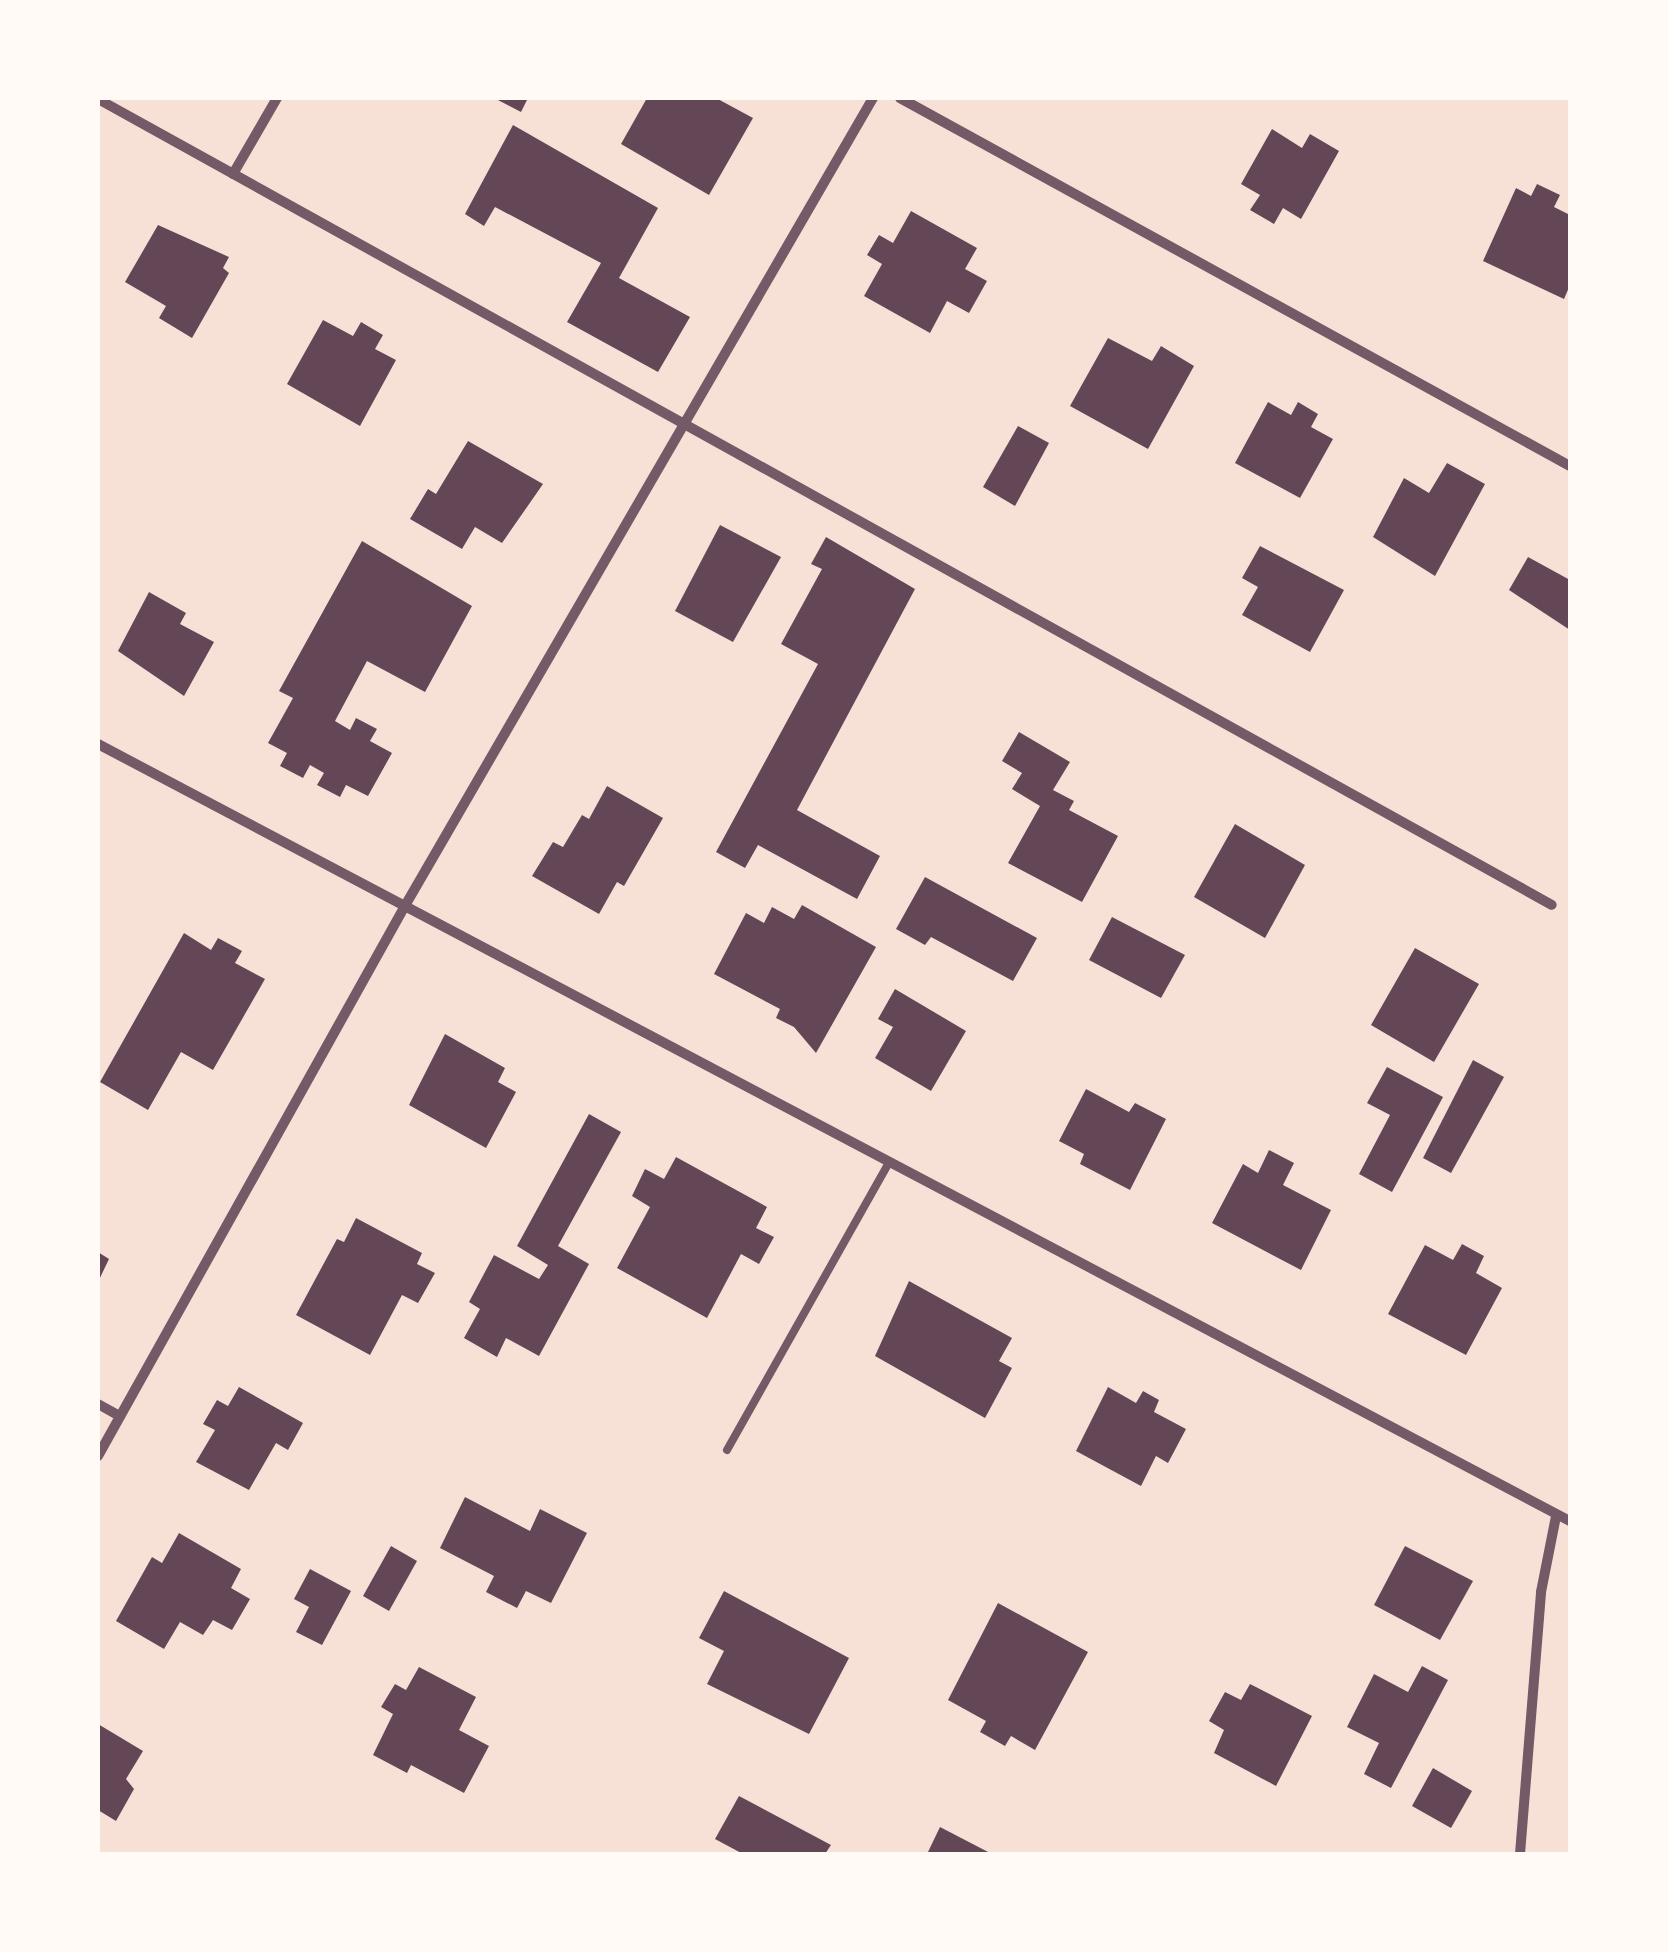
<!DOCTYPE html>
<html>
<head>
<meta charset="utf-8">
<style>
	body { margin:0 }
	#map { position:relative; width:1668px; height:1952px; overflow:hidden; background:#f7e1d7; font-family:Karla,sans-serif }
	div>[style] { position:absolute }
	[style*='--x'] { left:calc(var(--x)*1px); top:calc(var(--y)*1px); width:calc(var(--w)*1px); rotate:calc(var(--a)*1deg) }
	.building>* { inset:0; background:#644757 }
	.service>* { height:8px; margin:-4px; padding:0 4px; transform-origin:4px; border-radius:4px; background:#755966 }
	.minor>* { height:10px; margin:-5px; padding:0 5px; transform-origin:5px; border-radius:5px; background:#755966 }
	span { translate:-50% -50%; white-space:nowrap; text-align:center; line-height:1.15; -webkit-text-stroke:10px #fffaf5; paint-order:stroke }
	.frame { position:absolute; inset:0; border:100px solid #fffaf5; pointer-events:none }
</style>
</head>
<body>
<div id="map">
	<div class="building">
		<i style="clip-path:polygon(494px 98px,528px 98px,521px 112px)"></i>
		<i style="clip-path:polygon(647px 98px,716px 98px,753px 118px,709px 195px,621px 144px)"></i>
		<i style="clip-path:polygon(513px 125px,658px 208px,619px 278px,690px 317px,658px 372px,567px 322px,601px 263px,495px 207px,484px 226px,465px 214px)"></i>
		<i style="clip-path:polygon(1272px 129px,1302px 148px,1310px 134px,1339px 151px,1301px 219px,1283px 208px,1274px 224px,1250px 210px,1260px 195px,1241px 184px)"></i>
		<i style="clip-path:polygon(1537px 184px,1560px 195px,1554px 207px,1570px 215px,1570px 285px,1564px 299px,1483px 261px,1516px 188px,1531px 196px)"></i>
		<i style="clip-path:polygon(911px 211px,977px 248px,965px 269px,987px 281px,969px 313px,947px 301px,930px 333px,864px 296px,882px 264px,867px 255px,879px 235px,893px 243px)"></i>
		<i style="clip-path:polygon(158px 225px,229px 257px,223px 268px,229px 273px,192px 338px,159px 318px,166px 306px,125px 282px)"></i>
		<i style="clip-path:polygon(323px 320px,353px 336px,361px 322px,383px 335px,375px 349px,396px 360px,360px 426px,287px 384px)"></i>
		<i style="clip-path:polygon(1108px 338px,1152px 361px,1161px 346px,1194px 366px,1148px 449px,1070px 406px)"></i>
		<i style="clip-path:polygon(1268px 402px,1291px 415px,1298px 402px,1318px 414px,1311px 427px,1333px 439px,1300px 498px,1235px 463px)"></i>
		<i style="clip-path:polygon(1018px 426px,1049px 443px,1015px 506px,983px 487px)"></i>
		<i style="clip-path:polygon(468px 441px,543px 484px,502px 543px,475px 527px,462px 549px,410px 519px,428px 489px,436px 494px)"></i>
		<i style="clip-path:polygon(1447px 463px,1485px 484px,1435px 576px,1373px 537px,1404px 478px,1429px 493px)"></i>
		<i style="clip-path:polygon(720px 525px,781px 557px,733px 642px,675px 611px)"></i>
		<i style="clip-path:polygon(826px 537px,915px 589px,797px 810px,880px 856px,857px 899px,758px 845px,745px 868px,716px 852px,818px 664px,781px 644px,822px 569px,811px 564px)"></i>
		<i style="clip-path:polygon(362px 541px,472px 606px,425px 692px,367px 661px,335px 721px,350px 730px,356px 718px,377px 729px,370px 741px,392px 753px,368px 796px,346px 785px,340px 797px,317px 785px,324px 773px,310px 765px,303px 778px,280px 766px,287px 753px,268px 743px,293px 698px,279px 691px)"></i>
		<i style="clip-path:polygon(1260px 546px,1344px 590px,1310px 652px,1242px 615px,1258px 587px,1242px 578px)"></i>
		<i style="clip-path:polygon(1528px 557px,1570px 580px,1570px 630px,1509px 590px)"></i>
		<i style="clip-path:polygon(149px 592px,186px 613px,180px 624px,214px 642px,184px 696px,118px 651px)"></i>
		<i style="clip-path:polygon(1019px 732px,1070px 762px,1053px 790px,1074px 801px,1069px 810px,1118px 836px,1082px 902px,1008px 863px,1040px 806px,1012px 789px,1022px 773px,1002px 761px)"></i>
		<i style="clip-path:polygon(607px 786px,663px 818px,624px 886px,617px 882px,599px 914px,532px 876px,553px 842px,563px 847px,582px 815px,589px 819px)"></i>
		<i style="clip-path:polygon(1235px 824px,1305px 865px,1265px 938px,1194px 897px)"></i>
		<i style="clip-path:polygon(925px 877px,1037px 938px,1013px 981px,931px 937px,925px 945px,896px 929px)"></i>
		<i style="clip-path:polygon(802px 905px,876px 947px,816px 1053px,794px 1027px,776px 1018px,780px 1009px,714px 974px,746px 913px,764px 923px,772px 907px,794px 919px)"></i>
		<i style="clip-path:polygon(1112px 917px,1185px 955px,1161px 998px,1089px 960px)"></i>
		<i style="clip-path:polygon(184px 933px,211px 950px,218px 938px,242px 951px,235px 963px,265px 979px,213px 1070px,181px 1052px,148px 1110px,100px 1082px)"></i>
		<i style="clip-path:polygon(1415px 948px,1479px 984px,1434px 1062px,1371px 1025px)"></i>
		<i style="clip-path:polygon(895px 989px,966px 1031px,931px 1091px,875px 1058px,893px 1027px,878px 1019px)"></i>
		<i style="clip-path:polygon(445px 1034px,505px 1068px,498px 1082px,516px 1092px,486px 1148px,409px 1105px)"></i>
		<i style="clip-path:polygon(1473px 1060px,1504px 1077px,1451px 1173px,1423px 1158px)"></i>
		<i style="clip-path:polygon(1387px 1067px,1443px 1097px,1392px 1192px,1359px 1174px,1390px 1115px,1367px 1103px)"></i>
		<i style="clip-path:polygon(1086px 1089px,1129px 1112px,1135px 1103px,1166px 1119px,1130px 1190px,1080px 1164px,1084px 1154px,1059px 1141px)"></i>
		<i style="clip-path:polygon(589px 1114px,621px 1132px,558px 1246px,589px 1264px,539px 1356px,506px 1338px,497px 1357px,464px 1338px,480px 1309px,469px 1302px,494px 1255px,539px 1279px,548px 1265px,517px 1246px)"></i>
		<i style="clip-path:polygon(1269px 1150px,1294px 1163px,1283px 1185px,1331px 1210px,1301px 1270px,1212px 1223px,1243px 1164px,1258px 1173px)"></i>
		<i style="clip-path:polygon(676px 1157px,767px 1207px,756px 1228px,774px 1237px,759px 1264px,741px 1254px,707px 1318px,617px 1268px,650px 1207px,632px 1196px,645px 1169px,664px 1179px)"></i>
		<i style="clip-path:polygon(356px 1218px,422px 1253px,417px 1264px,435px 1273px,418px 1303px,402px 1295px,370px 1355px,296px 1315px,337px 1239px,344px 1242px)"></i>
		<i style="clip-path:polygon(1462px 1244px,1484px 1256px,1476px 1273px,1502px 1288px,1466px 1355px,1388px 1314px,1425px 1245px,1453px 1260px)"></i>
		<i style="clip-path:polygon(98px 1252px,109px 1259px,98px 1282px)"></i>
		<i style="clip-path:polygon(909px 1281px,1012px 1338px,999px 1361px,1012px 1368px,985px 1418px,875px 1356px)"></i>
		<i style="clip-path:polygon(239px 1387px,303px 1423px,288px 1450px,276px 1443px,249px 1490px,196px 1462px,215px 1430px,203px 1424px,217px 1400px,228px 1406px)"></i>
		<i style="clip-path:polygon(1108px 1387px,1136px 1403px,1143px 1391px,1159px 1400px,1154px 1412px,1186px 1429px,1168px 1463px,1156px 1456px,1141px 1486px,1076px 1451px)"></i>
		<i style="clip-path:polygon(465px 1497px,530px 1531px,540px 1509px,587px 1533px,551px 1603px,526px 1591px,517px 1608px,486px 1592px,494px 1576px,440px 1548px)"></i>
		<i style="clip-path:polygon(179px 1533px,241px 1569px,231px 1588px,250px 1599px,232px 1630px,213px 1620px,203px 1635px,180px 1622px,164px 1649px,116px 1621px,152px 1557px,162px 1563px)"></i>
		<i style="clip-path:polygon(391px 1546px,417px 1561px,389px 1611px,363px 1596px)"></i>
		<i style="clip-path:polygon(1405px 1546px,1473px 1581px,1440px 1640px,1374px 1605px)"></i>
		<i style="clip-path:polygon(310px 1569px,351px 1591px,322px 1645px,296px 1632px,309px 1607px,294px 1599px)"></i>
		<i style="clip-path:polygon(724px 1591px,849px 1658px,809px 1734px,707px 1684px,724px 1651px,699px 1638px)"></i>
		<i style="clip-path:polygon(998px 1603px,1088px 1652px,1035px 1750px,1011px 1736px,1005px 1746px,980px 1732px,986px 1721px,948px 1700px)"></i>
		<i style="clip-path:polygon(1422px 1666px,1448px 1680px,1391px 1788px,1364px 1774px,1379px 1743px,1347px 1727px,1374px 1674px,1408px 1692px)"></i>
		<i style="clip-path:polygon(419px 1667px,476px 1697px,459px 1730px,489px 1746px,464px 1793px,411px 1765px,407px 1773px,373px 1755px,393px 1714px,381px 1707px,395px 1684px,406px 1690px)"></i>
		<i style="clip-path:polygon(1250px 1684px,1312px 1716px,1276px 1786px,1214px 1753px,1224px 1730px,1209px 1721px,1225px 1692px,1241px 1700px)"></i>
		<i style="clip-path:polygon(98px 1724px,143px 1751px,126px 1779px,134px 1789px,116px 1821px,98px 1810px)"></i>
		<i style="clip-path:polygon(1433px 1768px,1472px 1791px,1451px 1828px,1412px 1806px)"></i>
		<i style="clip-path:polygon(739px 1796px,831px 1845px,825px 1854px,743px 1854px,715px 1839px)"></i>
		<i style="clip-path:polygon(940px 1827px,992px 1854px,927px 1854px)"></i>
	</div>
	<div class="service">
		<i style="--x:727;--y:1450;--w:330;--a:-60.6"></i>
	</div>
	<div class="minor">
		<i style="--x:900;--y:98;--w:764;--a:28.78"></i>
		<i style="--x:98;--y:99;--w:1662;--a:29"></i>
		<i style="--x:233;--y:174;--w:88;--a:-59.9"></i>
		<i style="--x:98;--y:744;--w:1664;--a:27.83"></i>
		<i style="--x:98;--y:1404;--w:25;--a:29"></i>
		<i style="--x:98;--y:1456;--w:632;--a:-60.84"></i>
		<i style="--x:406;--y:904;--w:932;--a:-59.91"></i>
		<i style="--x:1520;--y:1854;--w:263;--a:-85.4"></i>
		<i style="--x:1541;--y:1592;--w:77;--a:-78.8"></i>
	</div>
	<div class="frame"></div>
</div>
</body>
</html>
